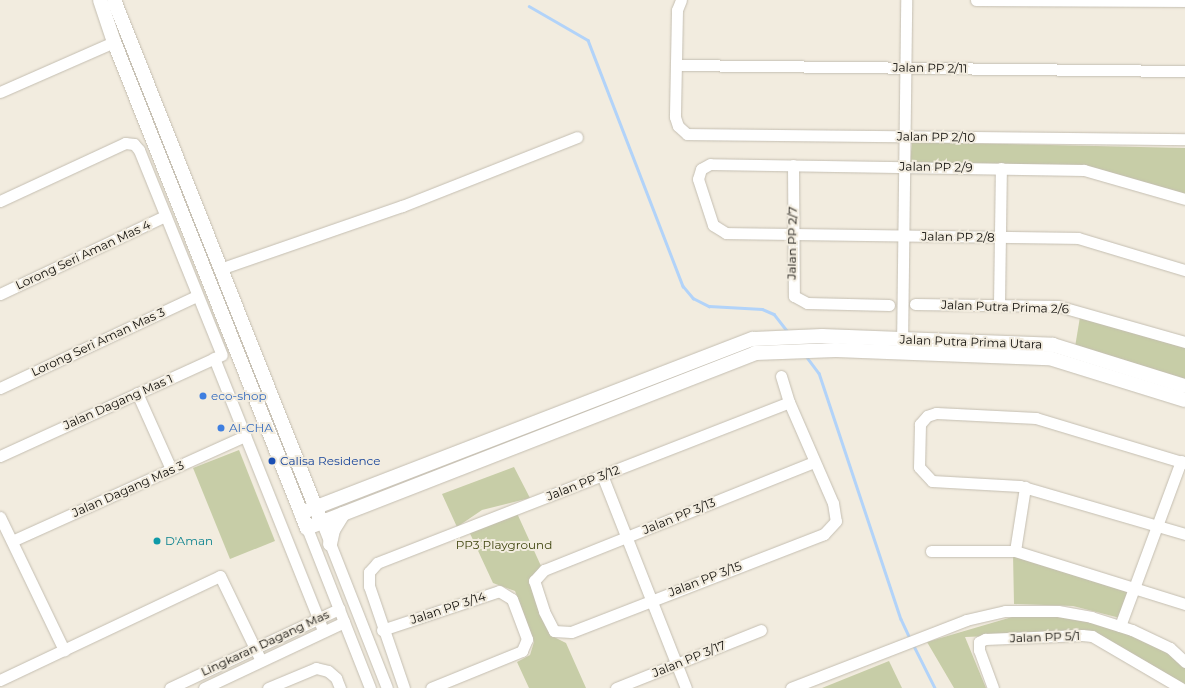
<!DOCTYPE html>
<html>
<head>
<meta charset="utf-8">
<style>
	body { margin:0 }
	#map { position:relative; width:1185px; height:688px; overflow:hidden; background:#f2ecdf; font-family:Montserrat,sans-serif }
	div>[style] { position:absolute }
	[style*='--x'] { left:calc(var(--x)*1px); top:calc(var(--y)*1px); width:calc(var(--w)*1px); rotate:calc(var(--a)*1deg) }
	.green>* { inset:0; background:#c7cda7 }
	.stream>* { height:2.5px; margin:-1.25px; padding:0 1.25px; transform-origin:1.25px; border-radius:1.25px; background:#b2d3f9 }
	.roads { filter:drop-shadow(0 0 1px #c4beb1) drop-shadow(0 0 1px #c4beb1) }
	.minor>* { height:11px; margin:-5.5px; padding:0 5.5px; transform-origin:5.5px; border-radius:5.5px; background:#fff }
	.major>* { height:14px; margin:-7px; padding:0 7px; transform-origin:7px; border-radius:7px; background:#fff }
	.dots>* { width:11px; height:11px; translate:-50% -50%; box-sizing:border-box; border:2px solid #f2ecdf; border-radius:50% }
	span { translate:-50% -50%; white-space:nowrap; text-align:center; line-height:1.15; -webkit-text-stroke:4px #f2ecdf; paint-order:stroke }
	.street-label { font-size:12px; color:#0e0c08 }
	.shop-label { font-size:12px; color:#366cbe }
	.left { translate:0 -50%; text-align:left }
	.transit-label { font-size:12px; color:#164399 }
	.culture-label { font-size:12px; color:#0d838f }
	.park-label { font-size:12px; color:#3e440d }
</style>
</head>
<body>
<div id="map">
	<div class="green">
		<i style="clip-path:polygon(912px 142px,1185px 148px,1185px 195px,1091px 167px,910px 163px)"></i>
		<i style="clip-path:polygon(1080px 317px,1185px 348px,1185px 382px,1075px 347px)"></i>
		<i style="clip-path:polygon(239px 450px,275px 541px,230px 559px,193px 468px)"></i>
		<i style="clip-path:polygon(514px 467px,530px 498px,482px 510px,457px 527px,442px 494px)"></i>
		<i style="clip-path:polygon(516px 511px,541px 566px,532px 580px,554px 637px,566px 643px,586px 688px,529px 688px,517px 662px,530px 655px,534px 642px,515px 591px,493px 583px,467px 527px)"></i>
		<i style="clip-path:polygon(1013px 554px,1131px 589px,1120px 618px,1073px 606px,1014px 604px)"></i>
		<i style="clip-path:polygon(1022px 614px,1084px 618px,1132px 634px,1171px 652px,1185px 667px,1185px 685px,1094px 632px,965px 637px,986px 688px,954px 688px,927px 642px)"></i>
		<i style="clip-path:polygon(889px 661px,902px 688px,822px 688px)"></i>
	</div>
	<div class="stream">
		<i style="--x:529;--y:6;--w:68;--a:30"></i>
		<i style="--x:588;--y:40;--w:264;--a:68.9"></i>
		<i style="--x:683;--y:286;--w:16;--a:50"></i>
		<i style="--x:693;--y:298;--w:18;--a:27"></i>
		<i style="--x:709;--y:306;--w:53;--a:3.2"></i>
		<i style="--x:762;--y:309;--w:13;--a:23"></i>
		<i style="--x:774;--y:314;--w:24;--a:52"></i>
		<i style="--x:806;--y:356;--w:21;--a:53"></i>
		<i style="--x:819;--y:373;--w:259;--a:71.6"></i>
		<i style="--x:901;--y:619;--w:21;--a:65"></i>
		<i style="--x:913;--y:644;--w:49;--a:63.4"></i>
	</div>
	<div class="roads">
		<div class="minor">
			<i style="--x:681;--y:0;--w:11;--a:112"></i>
			<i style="--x:677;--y:10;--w:107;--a:91.1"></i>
			<i style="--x:675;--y:117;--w:9;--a:72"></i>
			<i style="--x:678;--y:126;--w:12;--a:42"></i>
			<i style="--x:687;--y:134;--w:498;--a:0.6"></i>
			<i style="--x:976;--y:0;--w:209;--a:0.3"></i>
			<i style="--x:676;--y:65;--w:509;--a:0.68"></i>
			<i style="--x:0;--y:92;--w:124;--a:-23.7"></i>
			<i style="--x:793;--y:165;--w:131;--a:89.6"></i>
			<i style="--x:794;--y:296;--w:15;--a:28"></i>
			<i style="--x:807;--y:303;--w:82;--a:1.4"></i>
			<i style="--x:1185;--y:199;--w:105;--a:-164"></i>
			<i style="--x:1084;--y:170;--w:374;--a:-179.1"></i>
			<i style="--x:710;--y:164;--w:10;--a:151"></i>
			<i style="--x:701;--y:169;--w:10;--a:107"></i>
			<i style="--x:698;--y:179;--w:48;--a:71.9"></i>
			<i style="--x:713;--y:225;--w:15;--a:32"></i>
			<i style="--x:726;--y:233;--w:352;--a:0.8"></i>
			<i style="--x:1078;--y:238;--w:112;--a:16.7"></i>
			<i style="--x:0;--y:201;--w:138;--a:-24.9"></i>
			<i style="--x:125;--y:143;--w:9;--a:6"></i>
			<i style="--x:134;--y:144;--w:8;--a:50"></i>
			<i style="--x:139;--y:150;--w:221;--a:68"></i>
			<i style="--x:220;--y:269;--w:193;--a:-19.1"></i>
			<i style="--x:402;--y:206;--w:188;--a:-21.5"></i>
			<i style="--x:0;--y:294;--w:183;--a:-25.3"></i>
			<i style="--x:915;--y:304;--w:143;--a:0.8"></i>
			<i style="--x:1058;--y:306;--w:132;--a:15.8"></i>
			<i style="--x:999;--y:305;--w:137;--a:-89.2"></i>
			<i style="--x:902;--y:347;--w:347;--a:-89.3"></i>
			<i style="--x:214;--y:358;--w:294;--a:68.2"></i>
			<i style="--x:781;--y:376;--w:27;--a:73"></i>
			<i style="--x:789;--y:402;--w:110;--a:66.5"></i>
			<i style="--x:833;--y:503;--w:18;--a:81"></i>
			<i style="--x:836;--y:521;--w:18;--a:133"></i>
			<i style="--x:824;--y:534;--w:271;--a:158.8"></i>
			<i style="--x:571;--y:632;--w:17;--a:-177"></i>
			<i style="--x:554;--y:631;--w:22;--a:-117"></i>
			<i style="--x:544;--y:611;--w:32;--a:-108"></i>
			<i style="--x:534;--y:581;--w:15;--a:-48"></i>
			<i style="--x:544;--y:570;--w:291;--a:-21.8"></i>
			<i style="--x:0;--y:388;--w:217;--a:-25.1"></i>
			<i style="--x:137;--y:393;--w:83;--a:65.9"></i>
			<i style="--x:0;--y:456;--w:241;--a:-24.5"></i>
			<i style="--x:1185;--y:463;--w:156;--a:-163.2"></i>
			<i style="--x:1036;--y:418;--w:100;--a:-177.1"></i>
			<i style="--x:936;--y:413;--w:9;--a:162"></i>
			<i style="--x:927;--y:416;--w:11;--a:131"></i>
			<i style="--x:920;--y:424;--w:43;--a:91.3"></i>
			<i style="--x:919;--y:467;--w:19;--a:47"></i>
			<i style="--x:932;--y:481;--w:88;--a:3.3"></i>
			<i style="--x:1020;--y:486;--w:172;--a:16.2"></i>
			<i style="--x:602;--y:475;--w:229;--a:68.5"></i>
			<i style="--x:0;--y:517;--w:148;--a:64.3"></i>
			<i style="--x:322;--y:523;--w:177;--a:68.5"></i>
			<i style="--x:307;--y:528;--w:172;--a:68.5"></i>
			<i style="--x:12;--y:541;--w:256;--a:-24.3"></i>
			<i style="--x:931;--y:551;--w:84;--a:0"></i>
			<i style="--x:1015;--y:551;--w:178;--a:17.3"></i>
			<i style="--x:1015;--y:551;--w:65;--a:-81.1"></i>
			<i style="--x:1120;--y:626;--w:176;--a:-69.7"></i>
			<i style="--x:382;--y:630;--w:123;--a:-18.4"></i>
			<i style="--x:499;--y:591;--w:15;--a:32"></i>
			<i style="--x:512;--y:599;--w:43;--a:69.4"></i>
			<i style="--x:527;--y:639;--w:13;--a:113"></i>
			<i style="--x:522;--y:651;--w:98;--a:157.9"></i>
			<i style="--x:0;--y:680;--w:243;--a:-25.3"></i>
			<i style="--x:220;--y:576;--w:94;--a:64.2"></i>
			<i style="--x:170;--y:688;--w:187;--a:-25.1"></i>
			<i style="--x:204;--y:688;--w:155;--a:-25.2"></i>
			<i style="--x:268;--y:688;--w:52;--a:-22.6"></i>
			<i style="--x:316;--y:668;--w:12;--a:14"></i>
			<i style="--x:328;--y:671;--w:11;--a:41"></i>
			<i style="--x:336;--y:678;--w:11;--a:68"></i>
			<i style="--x:404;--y:688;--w:108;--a:-108.9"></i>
			<i style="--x:369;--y:586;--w:14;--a:-90"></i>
			<i style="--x:369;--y:572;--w:12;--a:-48"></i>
			<i style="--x:377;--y:563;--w:442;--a:-21.3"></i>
			<i style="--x:616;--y:688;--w:156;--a:-21.8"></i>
			<i style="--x:791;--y:688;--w:188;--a:-21.2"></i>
			<i style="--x:966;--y:620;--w:40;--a:-13"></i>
			<i style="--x:1005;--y:611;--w:53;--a:0"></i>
			<i style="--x:1058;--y:611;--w:34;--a:10"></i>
			<i style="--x:1091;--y:617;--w:43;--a:17.6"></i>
			<i style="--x:1132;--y:630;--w:42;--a:25.3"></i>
			<i style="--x:1170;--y:648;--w:21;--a:43"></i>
			<i style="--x:993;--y:688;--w:40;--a:-110.2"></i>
			<i style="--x:979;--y:650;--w:8;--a:-90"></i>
			<i style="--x:979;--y:642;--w:7;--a:-27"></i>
			<i style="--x:985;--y:639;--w:97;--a:-2.4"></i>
			<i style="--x:1082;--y:635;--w:10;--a:6"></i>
			<i style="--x:1092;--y:636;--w:103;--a:30.3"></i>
		</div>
		<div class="major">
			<i style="--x:100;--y:0;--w:44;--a:71.6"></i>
			<i style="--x:114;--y:42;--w:523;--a:68.34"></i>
			<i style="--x:307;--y:528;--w:481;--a:-21.3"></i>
			<i style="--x:755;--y:353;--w:81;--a:-2.1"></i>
			<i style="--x:836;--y:350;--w:213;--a:2.2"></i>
			<i style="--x:1049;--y:358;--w:142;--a:17.2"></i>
			<i style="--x:114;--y:0;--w:555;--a:68.33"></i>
			<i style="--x:301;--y:513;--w:484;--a:-21.1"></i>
			<i style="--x:753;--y:339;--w:69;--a:-2.5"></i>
			<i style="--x:822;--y:336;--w:231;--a:2.2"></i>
			<i style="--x:1053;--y:345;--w:138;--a:17.3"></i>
			<i style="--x:330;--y:544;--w:14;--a:-78"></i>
			<i style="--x:333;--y:530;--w:19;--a:-58"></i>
		</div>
	</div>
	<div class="dots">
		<i style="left:203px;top:396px;background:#3f7fe0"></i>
		<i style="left:221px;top:428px;background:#3f7fe0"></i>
		<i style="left:272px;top:461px;background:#1a4fb4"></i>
		<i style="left:157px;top:541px;background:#0f9aa8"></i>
	</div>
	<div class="street-label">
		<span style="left:930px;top:68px;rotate:1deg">Jalan PP 2/11</span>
		<span style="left:936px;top:137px;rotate:1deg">Jalan PP 2/10</span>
		<span style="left:936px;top:167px;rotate:1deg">Jalan PP 2/9</span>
		<span style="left:958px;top:237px;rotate:1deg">Jalan PP 2/8</span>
		<span style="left:792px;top:243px;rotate:-89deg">Jalan PP 2/7</span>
		<span style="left:83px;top:255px;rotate:-25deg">Lorong Seri Aman Mas 4</span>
		<span style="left:1005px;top:307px;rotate:2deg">Jalan Putra Prima 2/6</span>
		<span style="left:98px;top:342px;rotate:-25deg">Lorong Seri Aman Mas 3</span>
		<span style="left:971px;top:342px;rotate:2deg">Jalan Putra Prima Utara</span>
		<span style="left:118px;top:402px;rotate:-24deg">Jalan Dagang Mas 1</span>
		<span style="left:583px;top:483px;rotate:-21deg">Jalan PP 3/12</span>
		<span style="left:128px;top:489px;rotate:-24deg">Jalan Dagang Mas 3</span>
		<span style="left:679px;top:516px;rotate:-22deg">Jalan PP 3/13</span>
		<span style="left:705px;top:579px;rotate:-21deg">Jalan PP 3/15</span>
		<span style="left:448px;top:608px;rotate:-18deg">Jalan PP 3/14</span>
		<span style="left:1045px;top:637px;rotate:-2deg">Jalan PP 5/1</span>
		<span style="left:265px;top:643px;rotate:-25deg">Lingkaran Dagang Mas</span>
		<span style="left:689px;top:659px;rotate:-22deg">Jalan PP 3/17</span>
	</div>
	<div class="shop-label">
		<span class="left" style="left:211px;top:396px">eco-shop</span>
		<span class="left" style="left:229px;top:428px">AI-CHA</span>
	</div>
	<div class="transit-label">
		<span class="left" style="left:280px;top:461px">Calisa Residence</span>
	</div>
	<div class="culture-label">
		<span class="left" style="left:165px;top:541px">D'Aman</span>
	</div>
	<div class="park-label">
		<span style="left:504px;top:545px">PP3 Playground</span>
	</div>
</div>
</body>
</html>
